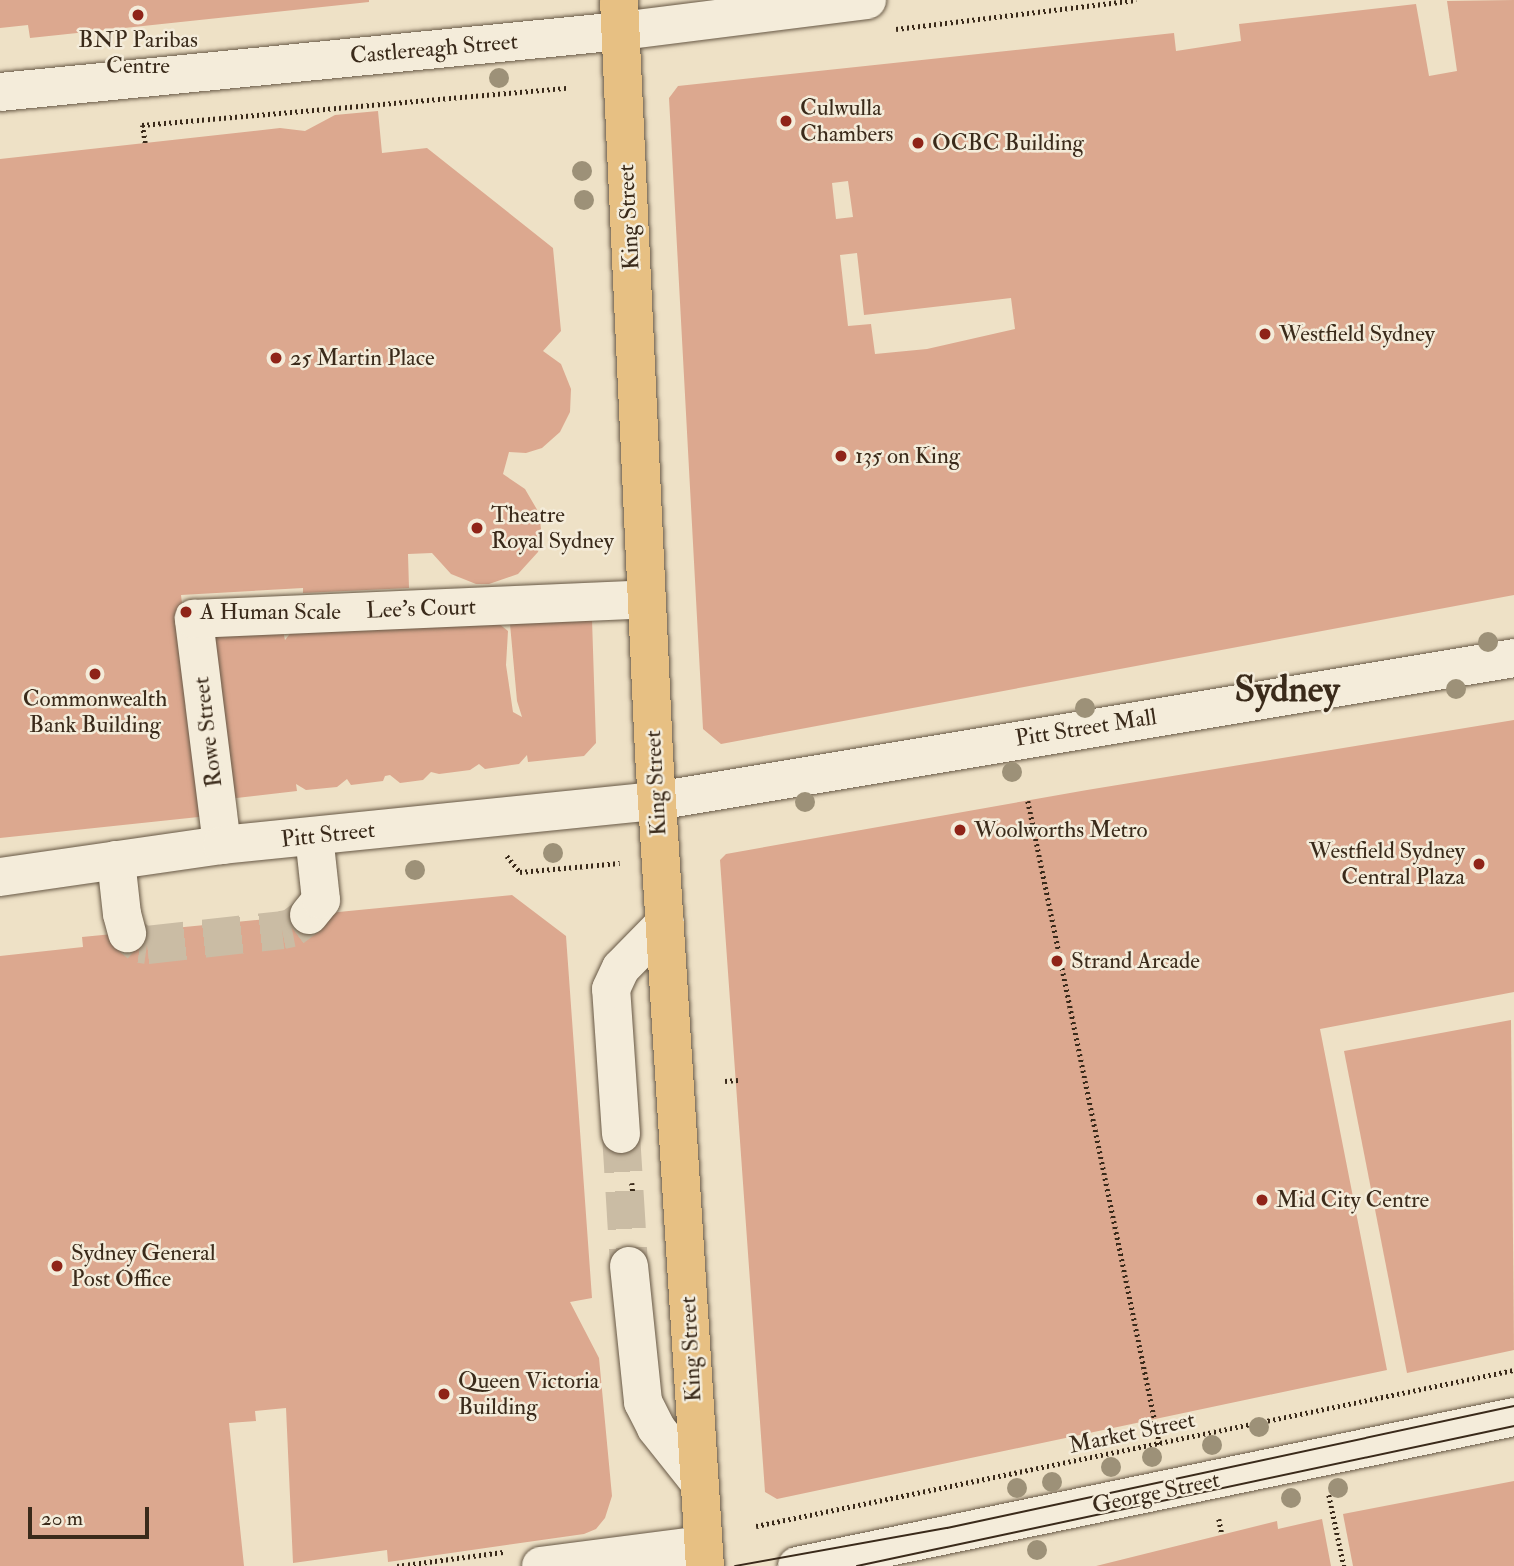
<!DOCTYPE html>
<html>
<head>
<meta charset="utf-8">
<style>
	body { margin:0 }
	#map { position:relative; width:1514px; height:1566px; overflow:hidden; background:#eee1c6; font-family:"IM FELL Double Pica",serif }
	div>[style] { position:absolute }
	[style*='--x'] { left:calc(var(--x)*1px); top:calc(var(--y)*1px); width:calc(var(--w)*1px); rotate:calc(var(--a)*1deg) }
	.building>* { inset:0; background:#dca88f }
	.minor-tunnel>* { height:38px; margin-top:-19px; transform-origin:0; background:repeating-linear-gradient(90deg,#cabca4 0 38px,transparent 0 57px) }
	.path>* { height:4.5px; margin-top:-2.25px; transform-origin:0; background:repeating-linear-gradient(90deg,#3a2a1a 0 2px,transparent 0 5.5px) }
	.roads { filter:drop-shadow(0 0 2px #675845) drop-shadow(0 0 2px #675845) }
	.minor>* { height:38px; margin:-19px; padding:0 19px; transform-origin:19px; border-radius:19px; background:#f4ecda }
	.major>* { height:38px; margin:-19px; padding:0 19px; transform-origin:19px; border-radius:19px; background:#e7c083 }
	.tram>* { height:2px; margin:-1px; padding:0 1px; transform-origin:1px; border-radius:1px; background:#3a2a1a }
	.trees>* { width:20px; height:20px; margin:-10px; border-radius:50%; background:#9d9178 }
	.dots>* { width:19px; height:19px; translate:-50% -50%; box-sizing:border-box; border:4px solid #f4ecda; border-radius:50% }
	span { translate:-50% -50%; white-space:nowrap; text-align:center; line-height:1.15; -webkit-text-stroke:5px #f4ecda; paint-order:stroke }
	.poi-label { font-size:23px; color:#3a2a1a }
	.left { translate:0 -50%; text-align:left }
	.right { translate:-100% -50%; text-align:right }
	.street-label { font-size:23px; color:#3a2a1a }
	.town-label { font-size:37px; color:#3a2a1a; font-weight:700 }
	.scale { position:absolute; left:28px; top:1507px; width:121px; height:32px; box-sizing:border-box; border:4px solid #3a2a1a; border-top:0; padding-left:9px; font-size:21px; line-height:24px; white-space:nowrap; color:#3a2a1a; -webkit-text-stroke:5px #f4ecda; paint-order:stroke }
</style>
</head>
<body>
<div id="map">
	<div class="building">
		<i style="clip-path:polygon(0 0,369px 0,369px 2px,30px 38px,28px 25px,0 28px)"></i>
		<i style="clip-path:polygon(evenodd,1514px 0,1514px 595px,721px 744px,703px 729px,669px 98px,678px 86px,1174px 33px,1176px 51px,1241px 41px,1239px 24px,1416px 4px,1429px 76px,1457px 71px,1447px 1px,1514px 0,848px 181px,853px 217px,836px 219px,832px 183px,848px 181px,1514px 0,857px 253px,864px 315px,1011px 298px,1015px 329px,927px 349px,875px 354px,871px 324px,848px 326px,840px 255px,857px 253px)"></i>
		<i style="clip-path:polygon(378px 111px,382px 153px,427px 148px,553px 248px,561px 331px,543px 351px,561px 364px,571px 389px,570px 412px,560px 432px,542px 448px,526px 453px,509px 452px,503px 474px,525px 489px,539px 513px,542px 537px,538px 552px,518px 574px,489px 584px,476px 584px,451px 574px,432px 553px,408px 554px,409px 588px,303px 593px,303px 588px,181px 595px,208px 816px,0 838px,0 159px,280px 128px,305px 131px,335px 115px)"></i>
		<i style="clip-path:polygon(592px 619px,596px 743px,584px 756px,528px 762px,527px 755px,519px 764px,485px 769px,479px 764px,470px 770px,439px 774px,431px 772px,423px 780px,400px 783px,390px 775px,385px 776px,383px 781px,351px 785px,347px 779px,337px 787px,306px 790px,296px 784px,297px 791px,228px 799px,209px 636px,283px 631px,285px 640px,292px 631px,498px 623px,508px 631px,506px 665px,513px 712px,522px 717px,517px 701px,510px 624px)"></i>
		<i style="clip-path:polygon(1514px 720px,1514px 992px,1320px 1029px,1387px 1370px,777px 1499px,765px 1492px,720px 860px,726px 854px,1087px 790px)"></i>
		<i style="clip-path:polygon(512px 895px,566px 936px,592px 1298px,570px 1302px,599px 1358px,612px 1496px,605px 1518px,596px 1529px,584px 1534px,388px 1562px,387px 1550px,293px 1563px,286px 1408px,255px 1411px,256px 1421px,229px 1423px,244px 1566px,0 1566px,0 956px,83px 947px,82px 937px)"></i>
		<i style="clip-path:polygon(1511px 1020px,1514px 1350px,1407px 1373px,1344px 1051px)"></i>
		<i style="clip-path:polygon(1514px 1481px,1514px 1566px,1353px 1566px,1343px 1514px)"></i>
		<i style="clip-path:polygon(1322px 1519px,1331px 1566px,1096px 1566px,1277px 1521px,1278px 1529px)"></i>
	</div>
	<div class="minor-tunnel">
		<i style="--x:127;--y:933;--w:17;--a:40"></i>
		<i style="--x:140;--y:944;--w:7;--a:8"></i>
		<i style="--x:147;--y:945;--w:136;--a:-6.3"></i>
		<i style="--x:282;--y:930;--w:10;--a:-11"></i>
		<i style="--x:292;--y:928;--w:21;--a:-37"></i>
		<i style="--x:621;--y:1134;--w:132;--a:86.5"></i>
	</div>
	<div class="path">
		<i style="--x:896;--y:29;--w:242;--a:-6.9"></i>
		<i style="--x:145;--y:143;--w:18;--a:-99"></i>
		<i style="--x:142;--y:125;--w:426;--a:-5"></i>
		<i style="--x:1028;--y:801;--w:658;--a:78.43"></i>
		<i style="--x:507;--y:856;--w:21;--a:51"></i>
		<i style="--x:520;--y:872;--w:100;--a:-5.1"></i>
		<i style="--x:725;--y:1081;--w:13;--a:-4"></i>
		<i style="--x:632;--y:1183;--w:10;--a:84"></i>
		<i style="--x:1329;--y:1495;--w:73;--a:78.1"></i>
		<i style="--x:1219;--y:1519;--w:16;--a:79"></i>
		<i style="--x:756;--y:1526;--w:774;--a:-11.63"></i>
		<i style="--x:397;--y:1566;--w:107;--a:-7.5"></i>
	</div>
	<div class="roads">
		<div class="minor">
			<i style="--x:0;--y:92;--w:624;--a:-5.61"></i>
			<i style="--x:621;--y:31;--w:248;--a:-7.2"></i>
			<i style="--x:222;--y:845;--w:228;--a:-97.1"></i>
			<i style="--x:194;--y:619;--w:453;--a:-2.5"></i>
			<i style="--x:116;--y:860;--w:54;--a:83.7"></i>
			<i style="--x:122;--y:914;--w:20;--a:75"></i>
			<i style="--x:0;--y:877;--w:224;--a:-8.2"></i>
			<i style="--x:222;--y:845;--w:437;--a:-5.8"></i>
			<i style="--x:657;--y:801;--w:869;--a:-9.47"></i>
			<i style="--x:309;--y:915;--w:19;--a:-51"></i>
			<i style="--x:321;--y:900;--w:64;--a:-96.2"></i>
			<i style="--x:621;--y:1134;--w:145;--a:-93.9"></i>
			<i style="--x:611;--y:989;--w:23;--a:-65"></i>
			<i style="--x:621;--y:968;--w:63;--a:-45.6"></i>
			<i style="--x:629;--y:1266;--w:137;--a:84.1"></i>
			<i style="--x:643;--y:1402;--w:29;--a:63"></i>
			<i style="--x:656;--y:1428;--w:69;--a:51.5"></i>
			<i style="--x:541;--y:1566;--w:163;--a:-7.4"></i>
			<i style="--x:797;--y:1566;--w:732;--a:-11.74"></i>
		</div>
		<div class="major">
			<i style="--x:619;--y:0;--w:755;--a:87.34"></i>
			<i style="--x:654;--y:754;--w:814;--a:86.41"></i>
		</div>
	</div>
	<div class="tram">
		<i style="--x:735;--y:1566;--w:215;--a:-10.2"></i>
		<i style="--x:947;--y:1528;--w:580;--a:-12.14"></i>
		<i style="--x:857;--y:1566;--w:672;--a:-12.03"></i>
	</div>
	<div class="trees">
		<i style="left:499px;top:78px"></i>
		<i style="left:582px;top:171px"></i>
		<i style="left:584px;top:200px"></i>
		<i style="left:1488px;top:642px"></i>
		<i style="left:1456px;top:689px"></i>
		<i style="left:1085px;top:708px"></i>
		<i style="left:1012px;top:772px"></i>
		<i style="left:805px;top:802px"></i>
		<i style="left:553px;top:853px"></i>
		<i style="left:415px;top:870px"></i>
		<i style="left:1259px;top:1427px"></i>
		<i style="left:1212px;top:1445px"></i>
		<i style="left:1152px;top:1457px"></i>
		<i style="left:1111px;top:1467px"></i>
		<i style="left:1052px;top:1482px"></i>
		<i style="left:1017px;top:1488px"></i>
		<i style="left:1338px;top:1488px"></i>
		<i style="left:1291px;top:1498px"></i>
		<i style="left:1037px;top:1550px"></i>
	</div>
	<div class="dots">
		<i style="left:138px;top:15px;background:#8f2418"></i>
		<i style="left:786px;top:121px;background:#8f2418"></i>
		<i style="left:918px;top:143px;background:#8f2418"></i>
		<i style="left:1265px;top:334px;background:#8f2418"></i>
		<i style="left:276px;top:358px;background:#8f2418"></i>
		<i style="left:841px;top:456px;background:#8f2418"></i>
		<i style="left:477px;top:528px;background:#8f2418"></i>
		<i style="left:186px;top:612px;background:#8f2418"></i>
		<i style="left:95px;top:674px;background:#8f2418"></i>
		<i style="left:960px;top:830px;background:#8f2418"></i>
		<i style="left:1479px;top:864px;background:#8f2418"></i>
		<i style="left:1057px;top:961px;background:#8f2418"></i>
		<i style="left:1262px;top:1200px;background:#8f2418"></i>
		<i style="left:57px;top:1266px;background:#8f2418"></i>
		<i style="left:444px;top:1394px;background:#8f2418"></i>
	</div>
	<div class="poi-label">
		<span style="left:138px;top:53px">BNP Paribas<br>Centre</span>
		<span class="left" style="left:800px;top:121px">Culwulla<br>Chambers</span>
		<span class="left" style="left:932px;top:143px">OCBC Building</span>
		<span class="left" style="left:1279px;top:334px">Westfield Sydney</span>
		<span class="left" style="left:290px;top:358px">25 Martin Place</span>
		<span class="left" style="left:855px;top:456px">135 on King</span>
		<span class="left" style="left:491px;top:528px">Theatre<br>Royal Sydney</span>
		<span class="left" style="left:200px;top:612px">A Human Scale</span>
		<span style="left:95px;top:712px">Commonwealth<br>Bank Building</span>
		<span class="left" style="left:974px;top:830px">Woolworths Metro</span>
		<span class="right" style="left:1465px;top:864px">Westfield Sydney<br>Central Plaza</span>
		<span class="left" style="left:1071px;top:961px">Strand Arcade</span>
		<span class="left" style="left:1276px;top:1200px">Mid City Centre</span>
		<span class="left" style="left:71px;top:1266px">Sydney General<br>Post Office</span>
		<span class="left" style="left:458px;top:1394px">Queen Victoria<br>Building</span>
	</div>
	<div class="street-label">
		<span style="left:434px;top:49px;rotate:-5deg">Castlereagh Street</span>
		<span style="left:629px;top:217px;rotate:-93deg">King Street</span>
		<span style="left:421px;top:609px;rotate:-2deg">Lee's Court</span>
		<span style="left:1086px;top:728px;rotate:-9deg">Pitt Street Mall</span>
		<span style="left:208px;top:732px;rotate:-97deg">Rowe Street</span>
		<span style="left:656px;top:783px;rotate:-93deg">King Street</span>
		<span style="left:328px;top:835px;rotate:-6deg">Pitt Street</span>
		<span style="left:691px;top:1349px;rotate:-93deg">King Street</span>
		<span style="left:1132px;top:1433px;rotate:-12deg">Market Street</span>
		<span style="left:1156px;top:1493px;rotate:-12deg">George Street</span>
	</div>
	<div class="town-label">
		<span style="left:1287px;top:690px">Sydney</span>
	</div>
	<div class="scale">20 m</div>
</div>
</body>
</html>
